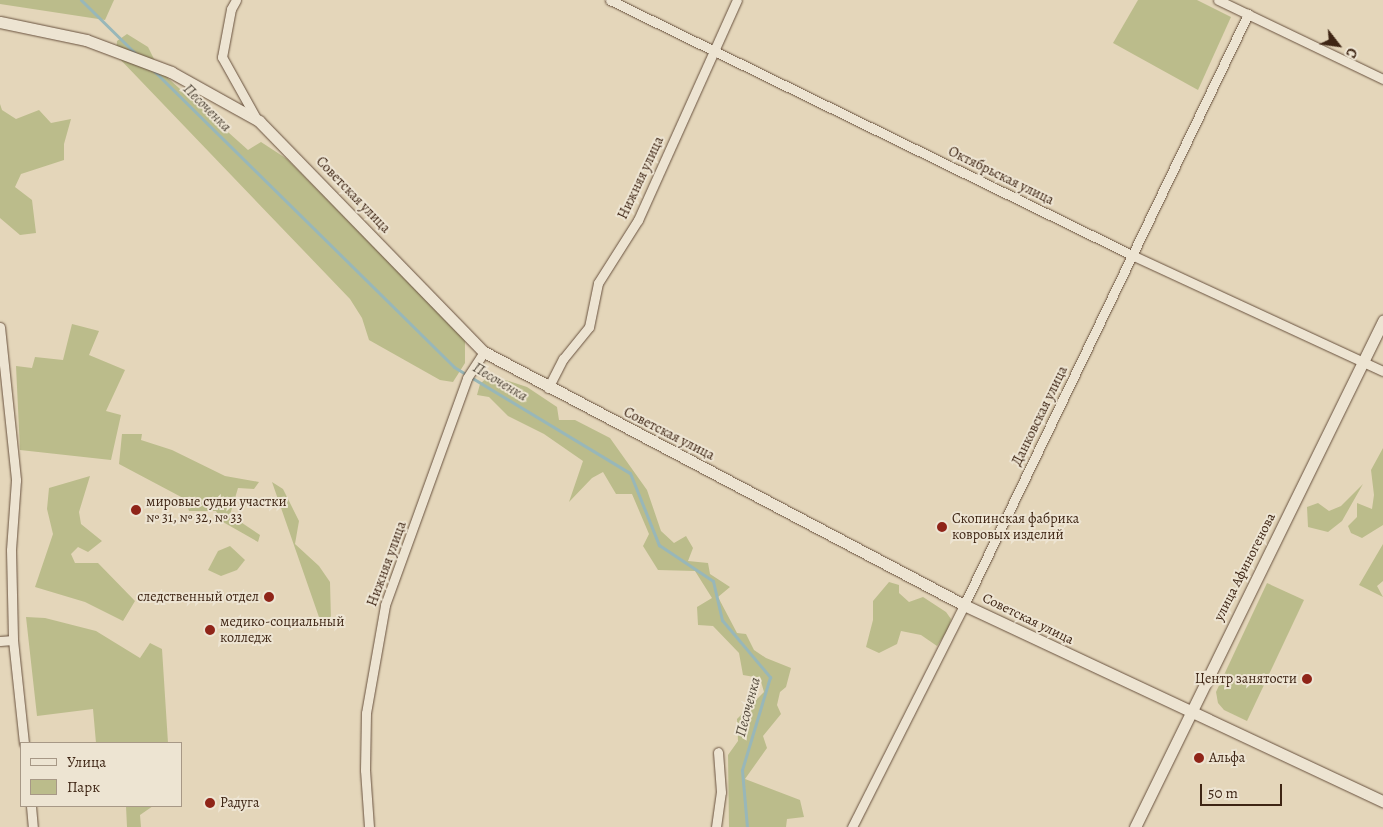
<!DOCTYPE html>
<html>
<head>
<meta charset="utf-8">
<style>
	body { margin:0 }
	#map { position:relative; width:1383px; height:827px; overflow:hidden; background:#e4d6ba; font-family:Alegreya,serif }
	div>[style] { position:absolute }
	[style*='--x'] { left:calc(var(--x)*1px); top:calc(var(--y)*1px); width:calc(var(--w)*1px); rotate:calc(var(--a)*1deg) }
	.green>* { inset:0; background:#bbbc8b }
	.stream>* { height:3px; margin:-1.5px; padding:0 1.5px; transform-origin:1.5px; border-radius:1.5px; background:#98b7b9 }
	.roads { filter:drop-shadow(0 0 1px #68513e) drop-shadow(0 0 1px #68513e) }
	.minor>* { height:9px; margin:-4.5px; padding:0 4.5px; transform-origin:4.5px; border-radius:4.5px; background:#ede4d2 }
	.tertiary>* { height:11px; margin:-5.5px; padding:0 5.5px; transform-origin:5.5px; border-radius:5.5px; background:#ede4d2 }
	.dots>* { width:14px; height:14px; translate:-50% -50%; box-sizing:border-box; border:2px solid #ede4d2; border-radius:50% }
	span { translate:-50% -50%; white-space:nowrap; text-align:center; line-height:1.15; -webkit-text-stroke:4px #ede4d2; paint-order:stroke }
	.street-label { font-size:14px; color:#3e2514 }
	.poi-label { font-size:14px; color:#3e2514 }
	.left { translate:0 -50%; text-align:left }
	.right { translate:-100% -50%; text-align:right }
	.water-label { font-size:15px; color:#544a3d; font-style:italic }
	.legend { position:absolute; left:20px; top:742px; width:162px; height:65px; box-sizing:border-box; background:#ede4d2; border:1px solid #a79886; margin:0; padding:6px 9px; list-style:none; font-size:15px; color:#3e2514 }
	.legend li { display:flex; align-items:center; gap:10px; height:25px }
	.legend b { width:25px; border:1px solid #a79886 }
	.north { position:absolute; left:1313px; top:20px; width:50px; height:50px; -webkit-text-stroke:4px #ede4d2; paint-order:stroke; rotate:120deg; font-size:14px; font-weight:700; line-height:20px; text-align:center; color:#3e2514 }
	.north::after { content:''; display:block; margin:auto; width:18px; height:22px; background:#3e2514; clip-path:polygon(50% 0,100% 100%,50% 72%,0 100%) }
	.scale { position:absolute; left:1200px; top:784px; width:82px; height:22px; box-sizing:border-box; border:2px solid #3e2514; border-top:0; padding-left:6px; font-size:15px; line-height:18px; white-space:nowrap; color:#3e2514; -webkit-text-stroke:4px #ede4d2; paint-order:stroke }
</style>
</head>
<body>
<div id="map">
	<div class="green">
		<i style="clip-path:polygon(0 0,114px 0,105px 20px,0 4px)"></i>
		<i style="clip-path:polygon(1138px 0,1197px 0,1231px 17px,1198px 90px,1113px 43px)"></i>
		<i style="clip-path:polygon(127px 34px,148px 47px,160px 71px,248px 150px,261px 142px,287px 159px,465px 340px,465px 363px,453px 382px,440px 380px,369px 340px,362px 318px,350px 299px,116px 55px,117px 41px)"></i>
		<i style="clip-path:polygon(0 104px,2px 110px,16px 119px,39px 110px,51px 123px,71px 119px,64px 144px,64px 160px,21px 174px,15px 187px,32px 200px,36px 233px,20px 235px,0 218px)"></i>
		<i style="clip-path:polygon(72px 324px,99px 331px,89px 355px,125px 370px,106px 411px,121px 415px,111px 460px,20px 450px,16px 366px,32px 368px,35px 357px,63px 360px)"></i>
		<i style="clip-path:polygon(490px 375px,527px 387px,557px 407px,559px 420px,575px 420px,610px 438px,647px 490px,661px 531px,674px 543px,686px 536px,693px 548px,688px 561px,708px 563px,710px 574px,730px 587px,718px 597px,737px 633px,746px 634px,754px 650px,766px 658px,791px 668px,786px 687px,780px 692px,777px 705px,781px 714px,763px 736px,767px 748px,745px 779px,800px 800px,804px 817px,787px 819px,786px 827px,729px 827px,728px 755px,738px 741px,737px 719px,764px 692px,760px 678px,743px 675px,739px 653px,713px 626px,698px 625px,697px 607px,712px 598px,695px 571px,658px 570px,643px 546px,649px 534px,632px 494px,616px 494px,603px 472px,592px 478px,569px 502px,583px 461px,544px 434px,508px 416px,489px 397px,477px 395px,480px 384px)"></i>
		<i style="clip-path:polygon(122px 434px,142px 434px,141px 440px,172px 450px,225px 476px,259px 482px,254px 489px,238px 488px,230px 515px,260px 535px,258px 542px,223px 522px,216px 511px,189px 511px,185px 499px,119px 464px)"></i>
		<i style="clip-path:polygon(1383px 448px,1383px 525px,1362px 538px,1351px 533px,1348px 526px,1357px 517px,1357px 503px,1372px 509px,1374px 495px,1371px 470px)"></i>
		<i style="clip-path:polygon(90px 476px,79px 512px,81px 524px,102px 541px,88px 552px,78px 547px,71px 554px,75px 563px,98px 563px,135px 601px,123px 621px,85px 602px,35px 587px,53px 534px,47px 509px,49px 488px)"></i>
		<i style="clip-path:polygon(272px 482px,283px 489px,299px 521px,295px 544px,319px 566px,330px 582px,331px 621px,320px 620px)"></i>
		<i style="clip-path:polygon(1363px 484px,1342px 521px,1328px 532px,1308px 527px,1307px 507px,1318px 503px,1329px 511px,1341px 506px)"></i>
		<i style="clip-path:polygon(1383px 544px,1383px 581px,1377px 586px,1383px 597px,1359px 585px)"></i>
		<i style="clip-path:polygon(230px 546px,245px 560px,237px 570px,221px 576px,208px 570px,218px 551px)"></i>
		<i style="clip-path:polygon(889px 582px,899px 585px,899px 593px,909px 602px,923px 597px,946px 612px,951px 619px,948px 630px,937px 646px,921px 635px,901px 631px,897px 644px,879px 653px,866px 647px,873px 620px,873px 601px)"></i>
		<i style="clip-path:polygon(1267px 583px,1304px 600px,1247px 721px,1224px 710px,1218px 703px,1216px 692px)"></i>
		<i style="clip-path:polygon(26px 617px,45px 618px,96px 631px,140px 658px,150px 643px,162px 649px,168px 743px,96px 743px,93px 709px,37px 716px)"></i>
		<i style="clip-path:polygon(126px 806px,153px 806px,140px 815px,141px 827px,127px 827px)"></i>
	</div>
	<div class="stream">
		<i style="--x:81;--y:0;--w:77;--a:44.5"></i>
		<i style="--x:152;--y:69;--w:424;--a:44.6"></i>
		<i style="--x:454;--y:367;--w:205;--a:31.1"></i>
		<i style="--x:630;--y:473;--w:78;--a:68.1"></i>
		<i style="--x:659;--y:545;--w:65;--a:33.7"></i>
		<i style="--x:713;--y:581;--w:40;--a:77"></i>
		<i style="--x:722;--y:620;--w:75;--a:49.9"></i>
		<i style="--x:770;--y:677;--w:97;--a:106.8"></i>
		<i style="--x:742;--y:770;--w:57;--a:85"></i>
	</div>
	<div class="roads">
		<div class="minor">
			<i style="--x:236;--y:0;--w:10;--a:119"></i>
			<i style="--x:231;--y:9;--w:49;--a:100.6"></i>
			<i style="--x:222;--y:57;--w:70;--a:60.9"></i>
			<i style="--x:610;--y:0;--w:583;--a:26.04"></i>
			<i style="--x:1134;--y:256;--w:274;--a:24.8"></i>
			<i style="--x:1218;--y:0;--w:183;--a:25.6"></i>
			<i style="--x:0;--y:327;--w:154;--a:84"></i>
			<i style="--x:16;--y:480;--w:70;--a:94.1"></i>
			<i style="--x:11;--y:550;--w:90;--a:88.7"></i>
			<i style="--x:13;--y:640;--w:104;--a:83.9"></i>
			<i style="--x:548;--y:388;--w:33;--a:-63"></i>
			<i style="--x:563;--y:359;--w:41;--a:-50.9"></i>
			<i style="--x:589;--y:327;--w:45;--a:-78.4"></i>
			<i style="--x:598;--y:283;--w:75;--a:-57.6"></i>
			<i style="--x:638;--y:220;--w:241;--a:-65.8"></i>
			<i style="--x:0;--y:641;--w:13;--a:-4"></i>
			<i style="--x:31;--y:806;--w:21;--a:85"></i>
			<i style="--x:369;--y:827;--w:57;--a:-94"></i>
			<i style="--x:365;--y:770;--w:57;--a:-89"></i>
			<i style="--x:366;--y:713;--w:110;--a:-80"></i>
			<i style="--x:385;--y:605;--w:241;--a:-70.1"></i>
			<i style="--x:467;--y:378;--w:31;--a:-57"></i>
			<i style="--x:716;--y:827;--w:35;--a:-82"></i>
			<i style="--x:721;--y:792;--w:40;--a:-94.3"></i>
			<i style="--x:852;--y:827;--w:249;--a:-63.2"></i>
			<i style="--x:964;--y:605;--w:656;--a:-64.33"></i>
		</div>
		<div class="tertiary">
			<i style="--x:0;--y:22;--w:88;--a:11.8"></i>
			<i style="--x:86;--y:40;--w:91;--a:20.6"></i>
			<i style="--x:171;--y:72;--w:101;--a:29.1"></i>
			<i style="--x:259;--y:121;--w:322;--a:45.8"></i>
			<i style="--x:484;--y:352;--w:543;--a:27.79"></i>
			<i style="--x:964;--y:605;--w:463;--a:25.1"></i>
			<i style="--x:1135;--y:827;--w:564;--a:-63.89"></i>
		</div>
	</div>
	<div class="dots">
		<i style="left:136px;top:510px;background:#8f2418"></i>
		<i style="left:942px;top:527px;background:#8f2418"></i>
		<i style="left:269px;top:597px;background:#8f2418"></i>
		<i style="left:210px;top:630px;background:#8f2418"></i>
		<i style="left:1307px;top:679px;background:#8f2418"></i>
		<i style="left:1199px;top:758px;background:#8f2418"></i>
		<i style="left:210px;top:803px;background:#8f2418"></i>
	</div>
	<div class="street-label">
		<span style="left:1001px;top:176px;rotate:26deg">Октябрьская улица</span>
		<span style="left:641px;top:178px;rotate:-65deg">Нижняя улица</span>
		<span style="left:353px;top:195px;rotate:46deg">Советская улица</span>
		<span style="left:1040px;top:416px;rotate:-64deg">Данковская улица</span>
		<span style="left:669px;top:434px;rotate:27deg">Советская улица</span>
		<span style="left:387px;top:564px;rotate:-70deg">Нижняя улица</span>
		<span style="left:1245px;top:567px;rotate:-63deg">улица Афиногенова</span>
		<span style="left:1028px;top:619px;rotate:26deg">Советская улица</span>
	</div>
	<div class="poi-label">
		<span class="left" style="left:146px;top:510px">мировые судьи участки<br>№ 31, № 32, № 33</span>
		<span class="left" style="left:952px;top:527px">Скопинская фабрика<br>ковровых изделий</span>
		<span class="right" style="left:259px;top:597px">следственный отдел</span>
		<span class="left" style="left:220px;top:630px">медико-социальный<br>колледж</span>
		<span class="right" style="left:1297px;top:679px">Центр занятости</span>
		<span class="left" style="left:1209px;top:758px">Альфа</span>
		<span class="left" style="left:220px;top:803px">Радуга</span>
	</div>
	<div class="water-label">
		<span style="left:207px;top:108px;rotate:45deg">Песоченка</span>
		<span style="left:500px;top:382px;rotate:31deg">Песоченка</span>
		<span style="left:748px;top:707px;rotate:-75deg">Песоченка</span>
	</div>
	<ul class="legend">
	<li><b style="height:6px;background:#ede4d2"></b>Улица</li>
	<li><b style="height:14px;background:#bbbc8b"></b>Парк</li>
	</ul>
	<div class="north">С</div>
	<div class="scale">50 m</div>
</div>
</body>
</html>
